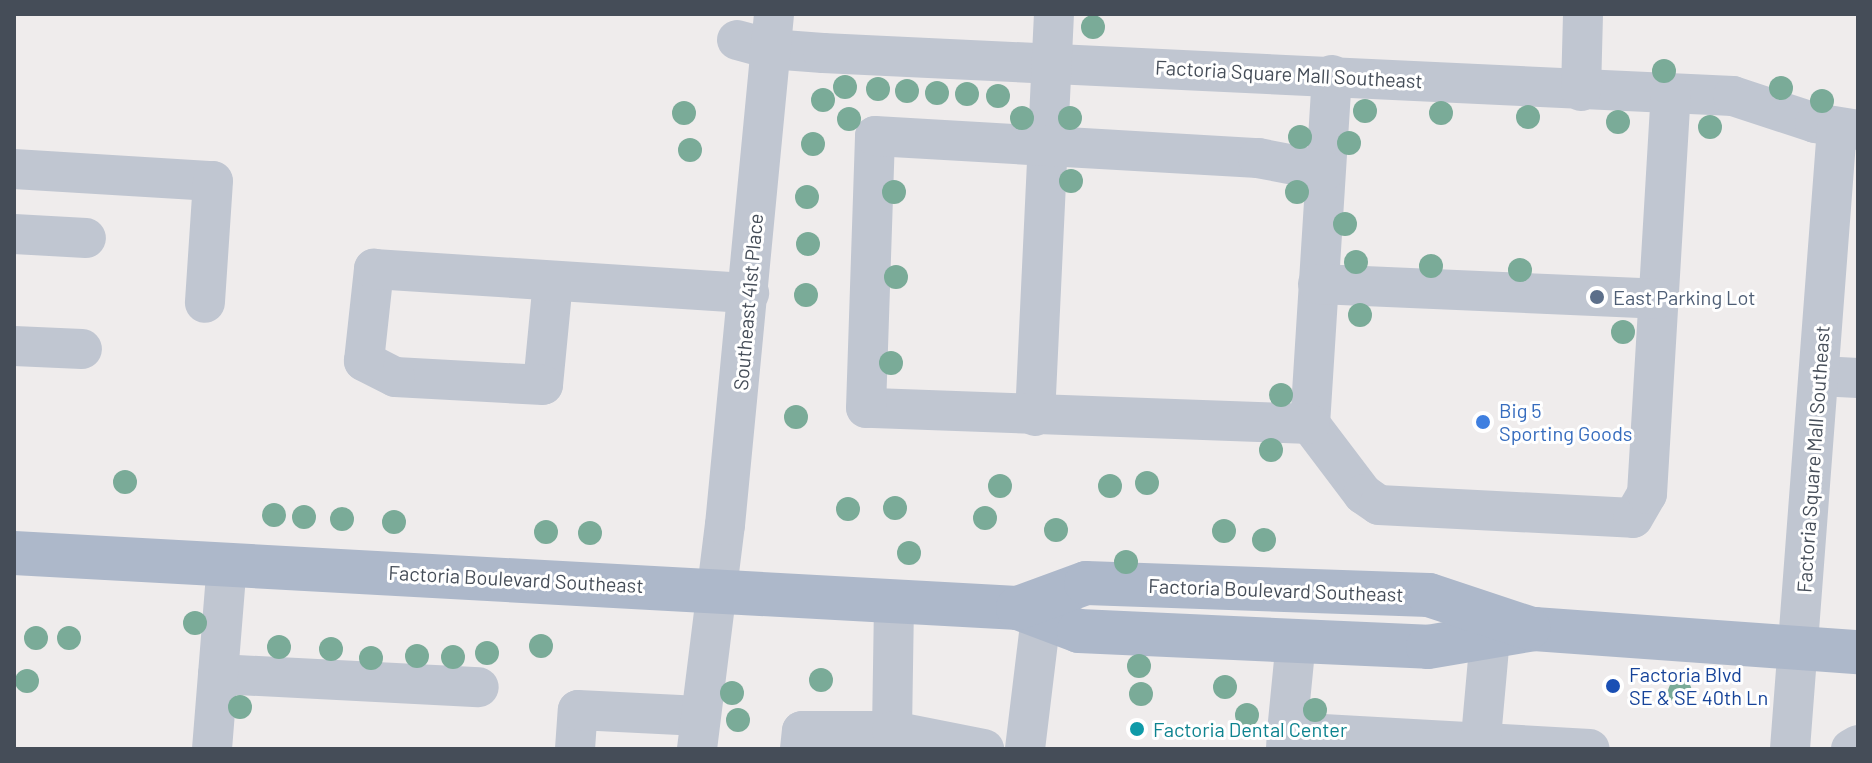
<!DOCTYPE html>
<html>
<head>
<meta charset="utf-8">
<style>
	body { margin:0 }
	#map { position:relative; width:1872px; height:763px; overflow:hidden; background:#efecec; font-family:Barlow,sans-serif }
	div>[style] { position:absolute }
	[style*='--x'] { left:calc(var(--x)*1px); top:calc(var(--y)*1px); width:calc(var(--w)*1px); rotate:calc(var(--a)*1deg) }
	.minor>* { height:40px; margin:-20px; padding:0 20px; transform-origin:20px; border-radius:20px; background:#c0c6d1 }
	.major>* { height:44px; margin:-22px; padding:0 22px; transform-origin:22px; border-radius:22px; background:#adb8ca }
	.trees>* { width:24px; height:24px; margin:-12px; border-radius:50%; background:#7aab98 }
	.dots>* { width:22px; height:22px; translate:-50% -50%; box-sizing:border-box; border:4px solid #fff; border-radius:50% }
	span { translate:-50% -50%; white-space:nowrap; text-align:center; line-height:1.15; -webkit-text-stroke:6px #fff; paint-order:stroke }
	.street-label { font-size:20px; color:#454d58 }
	.service-label { font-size:20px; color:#4e5e75 }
	.left { translate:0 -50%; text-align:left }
	.shop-label { font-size:20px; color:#366cbe }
	.transit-label { font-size:20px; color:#164399 }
	.culture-label { font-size:20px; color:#0d838f }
	.frame { position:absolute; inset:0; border:16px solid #454d58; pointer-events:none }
</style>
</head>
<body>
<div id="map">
	<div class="minor">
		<i style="--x:737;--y:40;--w:34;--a:15"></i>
		<i style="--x:770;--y:49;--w:53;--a:4.3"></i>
		<i style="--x:823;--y:53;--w:911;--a:2.71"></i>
		<i style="--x:1733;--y:96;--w:86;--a:18.2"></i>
		<i style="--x:1815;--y:123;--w:44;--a:9.2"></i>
		<i style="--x:1332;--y:75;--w:350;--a:93.6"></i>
		<i style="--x:1310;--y:424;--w:88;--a:52.9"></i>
		<i style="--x:1363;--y:494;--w:19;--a:35"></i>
		<i style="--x:1379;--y:505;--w:254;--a:2.9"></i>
		<i style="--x:1633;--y:518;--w:28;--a:-60"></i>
		<i style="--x:1647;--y:494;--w:400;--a:-86.6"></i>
		<i style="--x:1581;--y:91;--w:77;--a:-88.5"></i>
		<i style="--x:14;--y:169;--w:199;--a:3.5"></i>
		<i style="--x:213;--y:181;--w:122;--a:93.8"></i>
		<i style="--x:14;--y:234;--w:72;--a:3.2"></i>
		<i style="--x:553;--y:281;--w:104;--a:95.5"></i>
		<i style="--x:543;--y:385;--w:148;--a:-176.9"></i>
		<i style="--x:395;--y:377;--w:35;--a:-153"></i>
		<i style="--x:364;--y:361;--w:93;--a:-83.8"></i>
		<i style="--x:374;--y:269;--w:376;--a:3.7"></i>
		<i style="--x:1318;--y:284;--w:340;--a:2.5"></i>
		<i style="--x:14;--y:346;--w:68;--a:2.5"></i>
		<i style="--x:1819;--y:376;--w:39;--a:3"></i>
		<i style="--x:1035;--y:416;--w:402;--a:-87.3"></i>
		<i style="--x:1310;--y:424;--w:444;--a:-177.9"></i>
		<i style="--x:866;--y:408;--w:272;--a:-88.1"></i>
		<i style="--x:875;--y:136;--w:384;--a:3.3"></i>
		<i style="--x:1258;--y:158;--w:68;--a:11"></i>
		<i style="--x:218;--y:674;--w:261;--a:2.9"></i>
		<i style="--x:892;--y:731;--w:129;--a:-89.1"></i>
		<i style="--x:1287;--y:732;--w:91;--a:-84.4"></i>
		<i style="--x:212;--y:749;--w:186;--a:-85.4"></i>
		<i style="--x:575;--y:749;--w:39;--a:-86"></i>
		<i style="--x:578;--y:710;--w:122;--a:2.8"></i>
		<i style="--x:697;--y:749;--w:226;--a:-82.9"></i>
		<i style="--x:725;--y:525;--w:513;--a:-84.52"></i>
		<i style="--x:800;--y:749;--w:18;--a:-84"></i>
		<i style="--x:802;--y:731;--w:90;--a:0"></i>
		<i style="--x:892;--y:731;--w:94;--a:11.1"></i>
		<i style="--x:1025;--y:749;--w:133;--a:-83.1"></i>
		<i style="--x:1286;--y:749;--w:17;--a:-87"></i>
		<i style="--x:1287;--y:732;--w:303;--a:3.2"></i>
		<i style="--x:1480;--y:749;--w:111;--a:-84.9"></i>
		<i style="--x:1790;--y:749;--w:623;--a:-85.67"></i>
		<i style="--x:1851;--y:749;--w:8;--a:-30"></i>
	</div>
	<div class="major">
		<i style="--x:14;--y:553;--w:1006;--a:3.14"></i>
		<i style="--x:1018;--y:608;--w:65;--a:20.7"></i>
		<i style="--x:1079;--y:631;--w:349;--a:2.6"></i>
		<i style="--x:1428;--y:647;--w:108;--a:-9.6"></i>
		<i style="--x:1534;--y:629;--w:325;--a:4.1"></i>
		<i style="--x:1018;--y:608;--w:72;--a:-20.2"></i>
		<i style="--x:1086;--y:583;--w:343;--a:2"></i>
		<i style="--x:1429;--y:595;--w:105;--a:18.3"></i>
	</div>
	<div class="trees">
		<i style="left:1093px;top:27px"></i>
		<i style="left:1664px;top:71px"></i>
		<i style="left:845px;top:87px"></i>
		<i style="left:1781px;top:88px"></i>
		<i style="left:878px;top:89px"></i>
		<i style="left:907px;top:91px"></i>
		<i style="left:937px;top:93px"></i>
		<i style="left:967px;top:94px"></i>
		<i style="left:998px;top:96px"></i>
		<i style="left:823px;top:100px"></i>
		<i style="left:1822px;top:101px"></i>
		<i style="left:1365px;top:111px"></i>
		<i style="left:684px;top:113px"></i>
		<i style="left:1441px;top:113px"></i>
		<i style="left:1528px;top:117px"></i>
		<i style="left:1022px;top:118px"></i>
		<i style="left:1070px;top:118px"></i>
		<i style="left:849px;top:119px"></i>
		<i style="left:1618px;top:122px"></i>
		<i style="left:1710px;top:127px"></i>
		<i style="left:1300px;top:137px"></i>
		<i style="left:1349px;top:143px"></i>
		<i style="left:813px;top:144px"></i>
		<i style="left:690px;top:150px"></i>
		<i style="left:1071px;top:181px"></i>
		<i style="left:894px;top:192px"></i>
		<i style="left:1297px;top:192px"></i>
		<i style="left:807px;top:197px"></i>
		<i style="left:1345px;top:224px"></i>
		<i style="left:808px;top:244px"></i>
		<i style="left:1356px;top:262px"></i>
		<i style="left:1431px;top:266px"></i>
		<i style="left:1520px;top:270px"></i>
		<i style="left:896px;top:277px"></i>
		<i style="left:806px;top:295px"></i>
		<i style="left:1360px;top:315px"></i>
		<i style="left:1623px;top:332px"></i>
		<i style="left:891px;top:363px"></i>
		<i style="left:1281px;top:395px"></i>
		<i style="left:796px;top:417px"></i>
		<i style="left:1271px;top:450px"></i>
		<i style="left:125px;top:482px"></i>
		<i style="left:1147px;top:483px"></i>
		<i style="left:1000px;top:486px"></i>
		<i style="left:1110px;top:486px"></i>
		<i style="left:895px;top:508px"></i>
		<i style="left:848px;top:509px"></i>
		<i style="left:274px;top:515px"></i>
		<i style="left:304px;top:517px"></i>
		<i style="left:985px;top:518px"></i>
		<i style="left:342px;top:519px"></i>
		<i style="left:394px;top:522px"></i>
		<i style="left:1056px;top:530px"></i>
		<i style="left:1224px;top:531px"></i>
		<i style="left:546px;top:532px"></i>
		<i style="left:590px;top:533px"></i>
		<i style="left:1264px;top:540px"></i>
		<i style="left:909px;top:553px"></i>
		<i style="left:1126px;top:562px"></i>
		<i style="left:195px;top:623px"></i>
		<i style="left:36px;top:638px"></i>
		<i style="left:69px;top:638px"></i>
		<i style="left:541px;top:646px"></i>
		<i style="left:279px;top:647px"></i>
		<i style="left:331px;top:649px"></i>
		<i style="left:487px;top:653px"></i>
		<i style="left:417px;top:656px"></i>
		<i style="left:453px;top:657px"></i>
		<i style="left:371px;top:658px"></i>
		<i style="left:1139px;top:666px"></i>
		<i style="left:821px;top:680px"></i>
		<i style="left:27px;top:681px"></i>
		<i style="left:1225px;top:687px"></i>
		<i style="left:1680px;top:692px"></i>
		<i style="left:732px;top:693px"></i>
		<i style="left:1141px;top:694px"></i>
		<i style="left:240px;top:707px"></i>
		<i style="left:1315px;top:710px"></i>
		<i style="left:1247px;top:715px"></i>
		<i style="left:738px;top:720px"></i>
	</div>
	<div class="dots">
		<i style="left:1597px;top:297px;background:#5c6f8a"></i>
		<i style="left:1483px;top:422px;background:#3f7fe0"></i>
		<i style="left:1613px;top:686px;background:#1a4fb4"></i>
		<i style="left:1137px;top:729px;background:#0f9aa8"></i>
	</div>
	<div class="street-label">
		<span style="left:1289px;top:74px;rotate:3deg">Factoria Square Mall Southeast</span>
		<span style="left:748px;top:302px;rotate:-85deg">Southeast 41st Place</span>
		<span style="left:1813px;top:459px;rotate:-86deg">Factoria Square Mall Southeast</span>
		<span style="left:516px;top:579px;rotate:3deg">Factoria Boulevard Southeast</span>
		<span style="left:1276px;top:590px;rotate:2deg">Factoria Boulevard Southeast</span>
	</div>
	<div class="service-label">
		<span class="left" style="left:1613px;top:297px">East Parking Lot</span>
	</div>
	<div class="shop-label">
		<span class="left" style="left:1499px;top:422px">Big 5<br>Sporting Goods</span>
	</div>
	<div class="transit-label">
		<span class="left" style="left:1629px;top:686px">Factoria Blvd<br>SE &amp; SE 40th Ln</span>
	</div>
	<div class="culture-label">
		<span class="left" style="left:1153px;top:729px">Factoria Dental Center</span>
	</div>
	<div class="frame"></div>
</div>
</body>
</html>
